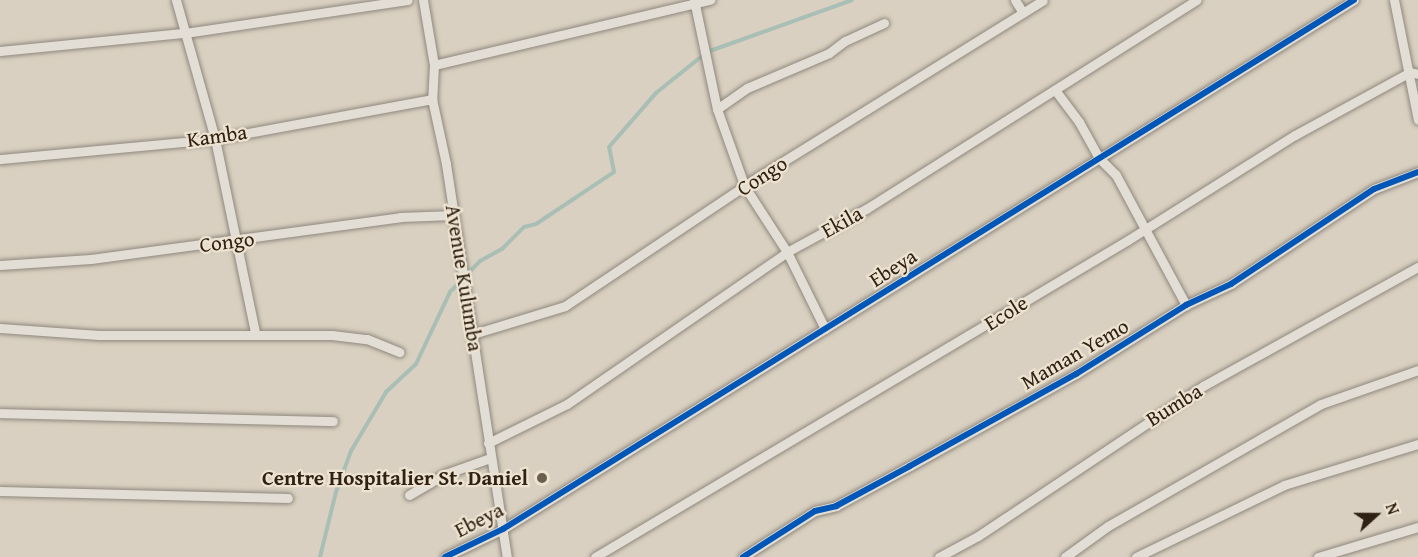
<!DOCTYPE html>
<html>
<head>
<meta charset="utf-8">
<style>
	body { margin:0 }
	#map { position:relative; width:1418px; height:557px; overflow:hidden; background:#d9d0c1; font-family:"Gentium Book Plus",serif }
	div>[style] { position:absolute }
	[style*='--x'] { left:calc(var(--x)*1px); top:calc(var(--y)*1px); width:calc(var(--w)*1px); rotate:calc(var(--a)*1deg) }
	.stream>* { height:4px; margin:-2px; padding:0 2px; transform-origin:2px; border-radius:2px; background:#a9bfb5 }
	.roads { filter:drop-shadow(0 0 2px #8f887d) drop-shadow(0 0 2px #8f887d) }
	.street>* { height:9px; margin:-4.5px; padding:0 4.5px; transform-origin:4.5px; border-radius:4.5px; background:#e2ded5 }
	.cycleway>* { height:6px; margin:-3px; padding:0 3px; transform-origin:3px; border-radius:3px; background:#0057b8 }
	.dots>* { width:16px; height:16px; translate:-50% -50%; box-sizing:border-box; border:3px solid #ede3d0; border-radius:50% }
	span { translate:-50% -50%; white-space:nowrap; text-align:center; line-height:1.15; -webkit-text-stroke:4.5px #ede3d0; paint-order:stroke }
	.street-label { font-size:21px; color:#2f2113 }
	.poi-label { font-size:21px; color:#2f2113; font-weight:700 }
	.right { translate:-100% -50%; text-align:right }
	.north { position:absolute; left:1346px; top:485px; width:60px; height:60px; -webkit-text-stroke:4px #ede3d0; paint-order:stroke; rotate:69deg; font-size:16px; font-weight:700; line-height:24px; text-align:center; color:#2f2113 }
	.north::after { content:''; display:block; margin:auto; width:21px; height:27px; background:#2f2113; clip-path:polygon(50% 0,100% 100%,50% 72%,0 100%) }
</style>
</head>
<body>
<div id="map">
	<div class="stream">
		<i style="--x:320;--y:557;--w:67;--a:-76.2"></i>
		<i style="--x:336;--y:492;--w:44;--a:-69.9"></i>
		<i style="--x:351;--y:451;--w:69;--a:-59.3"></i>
		<i style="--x:386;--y:392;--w:41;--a:-43"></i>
		<i style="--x:416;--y:364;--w:80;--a:-64.7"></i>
		<i style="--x:450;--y:292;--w:43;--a:-45.9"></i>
		<i style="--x:480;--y:261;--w:25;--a:-29"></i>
		<i style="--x:502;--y:249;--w:31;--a:-45"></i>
		<i style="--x:524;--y:227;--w:12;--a:-14"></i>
		<i style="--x:536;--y:224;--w:94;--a:-33.7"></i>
		<i style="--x:614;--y:172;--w:25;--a:-101"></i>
		<i style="--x:609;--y:147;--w:72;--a:-49"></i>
		<i style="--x:656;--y:93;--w:65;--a:-38.8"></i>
		<i style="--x:707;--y:52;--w:154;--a:-19.7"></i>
	</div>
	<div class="roads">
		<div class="street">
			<i style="--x:176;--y:0;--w:144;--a:74.3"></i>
			<i style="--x:215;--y:139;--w:198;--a:78.3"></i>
			<i style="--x:423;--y:0;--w:66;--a:80.4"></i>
			<i style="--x:434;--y:65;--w:34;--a:93"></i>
			<i style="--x:432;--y:99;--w:66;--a:77.8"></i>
			<i style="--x:446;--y:164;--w:398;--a:81.2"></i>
			<i style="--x:694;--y:0;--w:111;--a:78.1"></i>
			<i style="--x:717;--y:109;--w:83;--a:70.3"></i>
			<i style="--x:745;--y:187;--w:77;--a:57.1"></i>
			<i style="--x:787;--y:252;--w:86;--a:63.7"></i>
			<i style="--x:1015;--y:0;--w:15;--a:58"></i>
			<i style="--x:1394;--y:0;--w:122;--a:78.7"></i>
			<i style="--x:0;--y:51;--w:186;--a:-5.6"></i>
			<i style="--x:185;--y:33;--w:225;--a:-8.4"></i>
			<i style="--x:434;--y:65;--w:284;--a:-13.3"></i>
			<i style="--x:1055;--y:90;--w:40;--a:53"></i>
			<i style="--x:1079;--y:122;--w:41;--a:60.9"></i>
			<i style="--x:1099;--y:158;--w:24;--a:45"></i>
			<i style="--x:1116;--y:175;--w:148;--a:61.7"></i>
			<i style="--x:717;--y:109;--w:37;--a:-35"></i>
			<i style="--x:747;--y:88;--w:89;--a:-23.1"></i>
			<i style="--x:829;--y:53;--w:20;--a:-37"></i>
			<i style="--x:845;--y:41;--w:43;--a:-24.8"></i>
			<i style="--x:0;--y:159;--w:216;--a:-5.3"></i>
			<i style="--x:215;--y:139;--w:221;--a:-10.4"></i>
			<i style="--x:0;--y:265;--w:91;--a:-3.8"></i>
			<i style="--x:91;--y:259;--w:312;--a:-7.7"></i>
			<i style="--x:400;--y:217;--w:54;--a:-2.1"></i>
			<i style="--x:0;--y:328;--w:99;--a:4"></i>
			<i style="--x:99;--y:335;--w:233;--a:0"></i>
			<i style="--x:332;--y:335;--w:35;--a:7"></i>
			<i style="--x:367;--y:339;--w:35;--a:22"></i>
			<i style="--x:473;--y:334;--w:96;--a:-16.9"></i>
			<i style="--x:565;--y:306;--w:232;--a:-33.8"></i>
			<i style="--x:758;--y:177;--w:335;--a:-31.8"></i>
			<i style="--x:0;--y:413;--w:333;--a:1.4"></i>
			<i style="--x:488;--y:443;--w:88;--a:-26.3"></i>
			<i style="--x:567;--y:404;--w:267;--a:-34.6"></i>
			<i style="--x:787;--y:252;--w:90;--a:-28.6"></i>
			<i style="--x:866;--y:209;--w:391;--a:-32.3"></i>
			<i style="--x:0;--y:491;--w:288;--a:1.4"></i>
			<i style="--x:409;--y:495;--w:42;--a:-30.3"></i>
			<i style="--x:445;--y:474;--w:48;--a:-19.6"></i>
			<i style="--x:445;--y:557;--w:64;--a:-25.8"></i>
			<i style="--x:503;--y:529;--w:1002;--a:-31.87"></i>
			<i style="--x:595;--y:557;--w:620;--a:-30.74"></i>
			<i style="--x:1128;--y:240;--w:197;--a:-32.2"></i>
			<i style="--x:1295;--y:135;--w:131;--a:-28.7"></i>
			<i style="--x:1410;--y:72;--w:8;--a:14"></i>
			<i style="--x:743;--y:557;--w:85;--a:-32.6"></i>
			<i style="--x:815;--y:511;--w:22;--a:-13"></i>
			<i style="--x:836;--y:506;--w:84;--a:-28.4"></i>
			<i style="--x:910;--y:466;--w:190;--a:-29"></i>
			<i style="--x:1076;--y:374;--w:130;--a:-32.1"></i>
			<i style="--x:1186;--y:305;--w:50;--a:-25"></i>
			<i style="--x:1231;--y:284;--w:172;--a:-33.6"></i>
			<i style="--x:1374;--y:189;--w:47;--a:-21.1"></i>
			<i style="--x:939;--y:557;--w:44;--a:-28.3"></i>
			<i style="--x:978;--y:536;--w:270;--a:-33.7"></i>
			<i style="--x:1203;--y:386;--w:246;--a:-29"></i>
			<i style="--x:1065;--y:557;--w:53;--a:-35.8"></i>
			<i style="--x:1108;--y:526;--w:245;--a:-29.8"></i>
			<i style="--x:1321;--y:404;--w:103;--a:-19.3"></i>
			<i style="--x:1136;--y:557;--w:165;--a:-25.9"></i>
			<i style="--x:1284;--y:485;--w:140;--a:-17"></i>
			<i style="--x:1318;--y:557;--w:104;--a:-16.7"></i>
		</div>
	</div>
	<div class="cycleway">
		<i style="--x:445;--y:557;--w:64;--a:-25.8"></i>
		<i style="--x:503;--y:529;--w:1002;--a:-31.87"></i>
		<i style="--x:743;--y:557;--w:85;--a:-32.6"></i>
		<i style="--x:815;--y:511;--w:22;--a:-13"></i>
		<i style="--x:836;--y:506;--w:84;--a:-28.4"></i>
		<i style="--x:910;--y:466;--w:190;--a:-29"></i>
		<i style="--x:1076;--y:374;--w:130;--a:-32.1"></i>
		<i style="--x:1186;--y:305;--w:50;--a:-25"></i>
		<i style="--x:1231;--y:284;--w:172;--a:-33.6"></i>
		<i style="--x:1374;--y:189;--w:47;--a:-21.1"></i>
	</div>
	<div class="dots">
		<i style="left:542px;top:478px;background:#6a5e50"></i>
	</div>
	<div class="street-label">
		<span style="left:217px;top:136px;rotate:-8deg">Kamba</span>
		<span style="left:762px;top:176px;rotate:-33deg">Congo</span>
		<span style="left:842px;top:222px;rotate:-29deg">Ekila</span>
		<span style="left:227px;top:242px;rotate:-7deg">Congo</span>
		<span style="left:893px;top:268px;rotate:-33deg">Ebeya</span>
		<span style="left:464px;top:278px;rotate:81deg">Avenue Kulumba</span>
		<span style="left:1006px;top:313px;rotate:-32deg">Ecole</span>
		<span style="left:1075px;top:354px;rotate:-30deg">Maman Yemo</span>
		<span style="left:1174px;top:405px;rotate:-32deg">Bumba</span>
		<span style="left:479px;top:520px;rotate:-27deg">Ebeya</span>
	</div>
	<div class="poi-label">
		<span class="right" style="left:528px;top:478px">Centre Hospitalier St. Daniel</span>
	</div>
	<div class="north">N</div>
</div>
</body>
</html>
